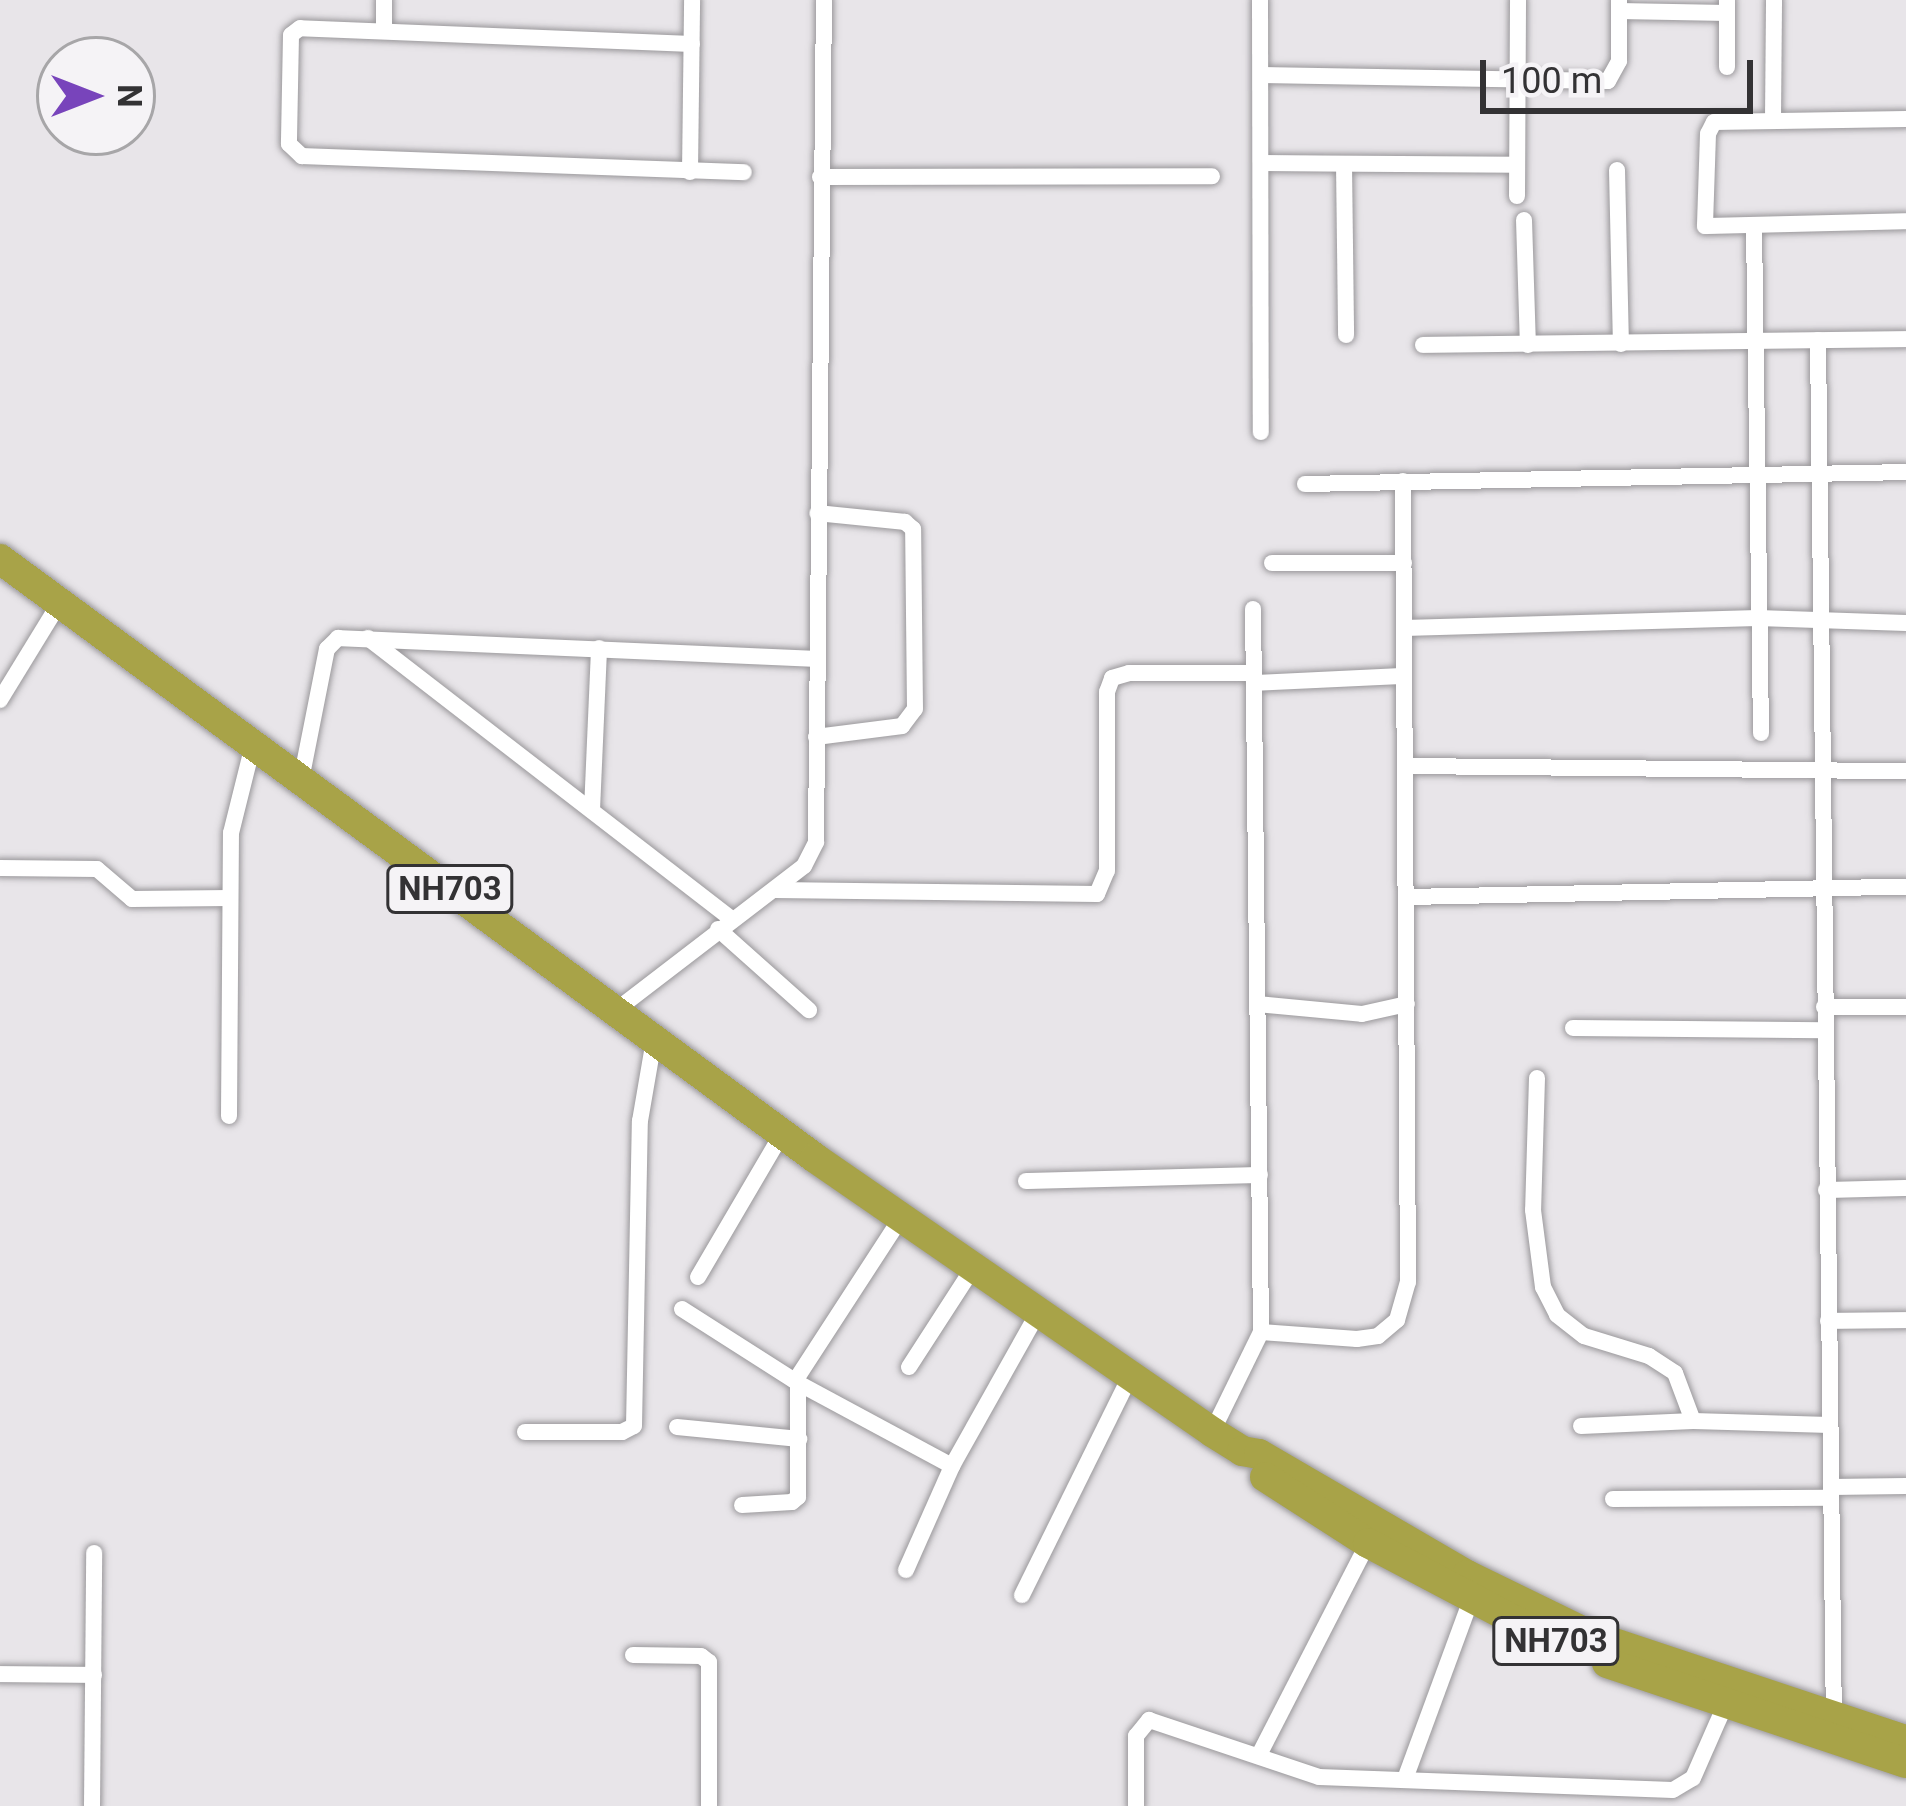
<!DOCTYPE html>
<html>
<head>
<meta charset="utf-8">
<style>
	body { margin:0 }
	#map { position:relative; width:1906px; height:1806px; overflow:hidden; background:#e8e5e9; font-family:Roboto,sans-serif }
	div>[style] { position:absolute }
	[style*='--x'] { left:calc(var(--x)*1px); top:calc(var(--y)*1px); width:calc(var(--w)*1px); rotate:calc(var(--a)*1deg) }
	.roads { filter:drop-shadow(0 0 3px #9a989b) drop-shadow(0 0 3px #9a989b) }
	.street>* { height:16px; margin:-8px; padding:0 8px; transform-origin:8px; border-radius:8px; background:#fff }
	.highway>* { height:30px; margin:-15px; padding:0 15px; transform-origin:15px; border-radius:15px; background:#a8a348 }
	span { translate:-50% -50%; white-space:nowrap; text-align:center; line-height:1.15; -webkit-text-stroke:9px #f5f3f6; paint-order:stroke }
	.shield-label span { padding:3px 9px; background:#f5f3f6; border:3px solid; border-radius:9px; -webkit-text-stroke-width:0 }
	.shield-label { font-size:33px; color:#333234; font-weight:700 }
	.north { position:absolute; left:36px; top:36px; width:120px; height:120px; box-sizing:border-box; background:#f5f3f6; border:3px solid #a7a6a8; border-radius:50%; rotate:90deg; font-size:33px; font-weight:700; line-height:48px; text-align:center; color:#333234 }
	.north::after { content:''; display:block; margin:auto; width:42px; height:54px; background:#7844bb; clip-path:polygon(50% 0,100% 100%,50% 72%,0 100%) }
	.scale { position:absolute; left:1480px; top:60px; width:273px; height:54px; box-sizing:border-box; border:6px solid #333234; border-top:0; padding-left:15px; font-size:36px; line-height:42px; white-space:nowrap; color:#333234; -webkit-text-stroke:9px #f5f3f6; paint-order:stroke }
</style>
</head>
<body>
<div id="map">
	<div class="roads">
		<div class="street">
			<i style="--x:384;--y:0;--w:29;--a:90"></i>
			<i style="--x:1260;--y:0;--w:432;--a:89.9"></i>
			<i style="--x:1727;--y:0;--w:67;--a:90"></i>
			<i style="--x:1619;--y:11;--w:108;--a:1.1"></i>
			<i style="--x:692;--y:44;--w:392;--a:-177.7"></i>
			<i style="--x:300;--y:28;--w:11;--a:142"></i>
			<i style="--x:291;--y:35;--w:109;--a:91.1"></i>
			<i style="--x:289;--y:144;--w:18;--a:43"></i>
			<i style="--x:302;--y:156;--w:442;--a:2.1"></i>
			<i style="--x:1261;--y:75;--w:347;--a:1"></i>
			<i style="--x:1608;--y:81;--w:23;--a:-61"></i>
			<i style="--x:1619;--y:61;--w:61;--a:-90"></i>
			<i style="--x:1773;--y:118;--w:118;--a:-89.5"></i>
			<i style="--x:1906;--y:119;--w:192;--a:179.1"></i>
			<i style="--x:1714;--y:122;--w:13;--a:117"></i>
			<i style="--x:1708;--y:134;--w:92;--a:91.9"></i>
			<i style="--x:1705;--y:226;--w:201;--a:-1.4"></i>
			<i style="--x:1261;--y:163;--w:256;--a:0.4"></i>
			<i style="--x:1344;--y:164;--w:171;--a:89.3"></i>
			<i style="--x:1617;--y:170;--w:174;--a:88.7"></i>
			<i style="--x:690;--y:172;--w:172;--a:-89.3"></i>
			<i style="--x:820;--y:177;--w:392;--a:-0.1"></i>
			<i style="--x:1517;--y:196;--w:196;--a:-89.7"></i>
			<i style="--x:1524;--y:220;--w:125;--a:88.2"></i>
			<i style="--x:1754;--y:225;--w:508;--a:89.21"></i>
			<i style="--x:1818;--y:340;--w:1379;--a:89.34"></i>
			<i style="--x:1423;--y:345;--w:483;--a:-0.7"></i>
			<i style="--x:1305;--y:484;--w:601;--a:-1.14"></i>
			<i style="--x:1272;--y:563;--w:132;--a:0"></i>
			<i style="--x:1404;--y:628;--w:354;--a:-1.6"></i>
			<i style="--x:1758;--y:618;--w:148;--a:1.9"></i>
			<i style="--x:368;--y:638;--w:459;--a:37.7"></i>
			<i style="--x:1254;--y:683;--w:150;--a:-2.7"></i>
			<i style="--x:0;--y:700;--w:115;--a:-58.5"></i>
			<i style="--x:816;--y:737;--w:87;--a:-7.3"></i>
			<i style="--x:902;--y:726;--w:21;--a:-53"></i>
			<i style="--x:915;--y:709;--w:180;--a:-90.6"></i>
			<i style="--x:913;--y:529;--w:11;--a:-139"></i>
			<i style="--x:905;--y:522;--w:88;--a:-174.2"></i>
			<i style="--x:1407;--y:766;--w:499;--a:0.6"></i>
			<i style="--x:301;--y:780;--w:134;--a:-78.8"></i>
			<i style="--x:327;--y:649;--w:16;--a:-45"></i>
			<i style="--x:338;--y:638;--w:478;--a:2.5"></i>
			<i style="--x:592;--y:810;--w:162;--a:-87.5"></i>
			<i style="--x:0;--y:868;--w:97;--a:0.6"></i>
			<i style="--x:97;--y:869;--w:46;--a:40.6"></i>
			<i style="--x:132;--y:899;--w:98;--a:-0.6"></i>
			<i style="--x:775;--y:890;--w:322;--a:0.7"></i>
			<i style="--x:1097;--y:894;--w:25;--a:-67"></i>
			<i style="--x:1107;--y:871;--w:179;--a:-90"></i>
			<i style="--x:1107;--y:692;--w:15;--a:-70"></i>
			<i style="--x:1112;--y:678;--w:18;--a:-16"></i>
			<i style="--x:1129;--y:673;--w:125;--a:0"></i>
			<i style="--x:1408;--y:897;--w:498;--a:-1.2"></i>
			<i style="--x:718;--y:929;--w:122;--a:41.7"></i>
			<i style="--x:1257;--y:1004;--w:105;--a:5.4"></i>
			<i style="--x:1362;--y:1014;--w:46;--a:-12.5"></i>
			<i style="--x:1824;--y:1007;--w:82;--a:0"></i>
			<i style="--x:615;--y:1011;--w:238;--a:-37.5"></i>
			<i style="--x:804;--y:866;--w:27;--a:-63"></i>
			<i style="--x:816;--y:842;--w:842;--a:-89.46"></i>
			<i style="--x:1573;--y:1028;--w:251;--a:0.5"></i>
			<i style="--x:1537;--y:1078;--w:132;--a:91.7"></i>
			<i style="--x:1533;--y:1210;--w:78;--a:82.6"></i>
			<i style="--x:1543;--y:1287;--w:31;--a:63"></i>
			<i style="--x:1557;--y:1315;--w:34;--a:38"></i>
			<i style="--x:1584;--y:1336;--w:68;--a:17.1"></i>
			<i style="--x:1649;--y:1356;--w:31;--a:33"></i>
			<i style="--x:1675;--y:1373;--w:51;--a:69.4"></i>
			<i style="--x:229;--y:1116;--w:283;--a:-89.6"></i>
			<i style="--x:231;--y:833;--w:91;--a:-76"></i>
			<i style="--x:1026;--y:1181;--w:234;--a:-1.5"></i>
			<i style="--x:1826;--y:1190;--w:80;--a:-1.4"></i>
			<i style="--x:698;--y:1277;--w:166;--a:-59.6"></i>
			<i style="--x:682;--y:1309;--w:138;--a:32.5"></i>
			<i style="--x:798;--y:1383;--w:175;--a:28.3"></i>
			<i style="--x:1828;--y:1321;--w:78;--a:-0.7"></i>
			<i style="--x:1261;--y:1332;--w:96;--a:4.2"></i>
			<i style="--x:1357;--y:1339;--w:21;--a:-8"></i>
			<i style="--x:1378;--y:1336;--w:25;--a:-40"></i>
			<i style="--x:1397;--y:1320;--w:40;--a:-74"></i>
			<i style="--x:1408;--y:1282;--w:801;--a:-90.36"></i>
			<i style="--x:909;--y:1367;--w:118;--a:-57.1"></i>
			<i style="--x:795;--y:1381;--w:194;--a:-57"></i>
			<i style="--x:1581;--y:1426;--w:112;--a:-2.6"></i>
			<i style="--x:1693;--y:1421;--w:137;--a:1.7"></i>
			<i style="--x:677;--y:1427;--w:123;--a:5.6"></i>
			<i style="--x:525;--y:1432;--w:97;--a:0"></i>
			<i style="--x:622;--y:1432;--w:13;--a:-27"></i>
			<i style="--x:634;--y:1426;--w:305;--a:-88.9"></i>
			<i style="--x:640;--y:1121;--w:82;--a:-80.2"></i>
			<i style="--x:1212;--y:1432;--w:111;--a:-63.9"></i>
			<i style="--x:1261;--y:1332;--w:723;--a:-90.63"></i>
			<i style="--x:1831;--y:1487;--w:75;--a:-0.8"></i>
			<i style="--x:1613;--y:1499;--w:218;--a:-0.3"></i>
			<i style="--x:742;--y:1505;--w:50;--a:-3.4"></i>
			<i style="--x:792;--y:1502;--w:8;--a:-40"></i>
			<i style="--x:798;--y:1497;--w:114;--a:-90"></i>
			<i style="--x:906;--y:1570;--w:114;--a:-66.1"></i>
			<i style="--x:952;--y:1466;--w:176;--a:-60.7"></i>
			<i style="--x:1022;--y:1595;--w:244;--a:-63.7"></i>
			<i style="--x:633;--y:1655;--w:68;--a:0.8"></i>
			<i style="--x:701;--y:1656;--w:10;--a:37"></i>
			<i style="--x:709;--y:1662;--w:144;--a:90"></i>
			<i style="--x:0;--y:1674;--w:94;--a:0.6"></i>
			<i style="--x:1259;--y:1755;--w:238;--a:-62.8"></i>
			<i style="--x:1405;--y:1779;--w:191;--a:-69.8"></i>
			<i style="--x:92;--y:1806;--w:253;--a:-89.5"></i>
			<i style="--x:1136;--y:1806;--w:70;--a:-90"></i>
			<i style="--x:1136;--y:1736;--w:21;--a:-51"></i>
			<i style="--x:1149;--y:1720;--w:179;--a:18.5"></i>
			<i style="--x:1319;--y:1777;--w:354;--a:2.1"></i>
			<i style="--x:1673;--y:1790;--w:23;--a:-31"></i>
			<i style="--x:1693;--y:1778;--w:80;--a:-66.3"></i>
		</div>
		<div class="highway">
			<i style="--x:0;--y:559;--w:1011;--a:36.31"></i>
			<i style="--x:815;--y:1158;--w:482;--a:34.6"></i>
			<i style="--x:1212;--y:1432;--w:36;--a:32"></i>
			<i style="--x:1242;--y:1451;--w:17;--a:10"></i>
			<i style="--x:1259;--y:1454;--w:241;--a:30.2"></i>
			<i style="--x:1467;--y:1575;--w:137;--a:26"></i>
			<i style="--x:1590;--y:1635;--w:333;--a:18.4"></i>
			<i style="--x:1265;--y:1477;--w:122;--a:32.7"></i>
			<i style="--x:1368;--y:1543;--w:201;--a:27.8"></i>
			<i style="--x:1607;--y:1663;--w:315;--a:18.5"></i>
		</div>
	</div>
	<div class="shield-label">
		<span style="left:450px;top:889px">NH703</span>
		<span style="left:1556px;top:1641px">NH703</span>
	</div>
	<div class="north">N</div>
	<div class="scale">100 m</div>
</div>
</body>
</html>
